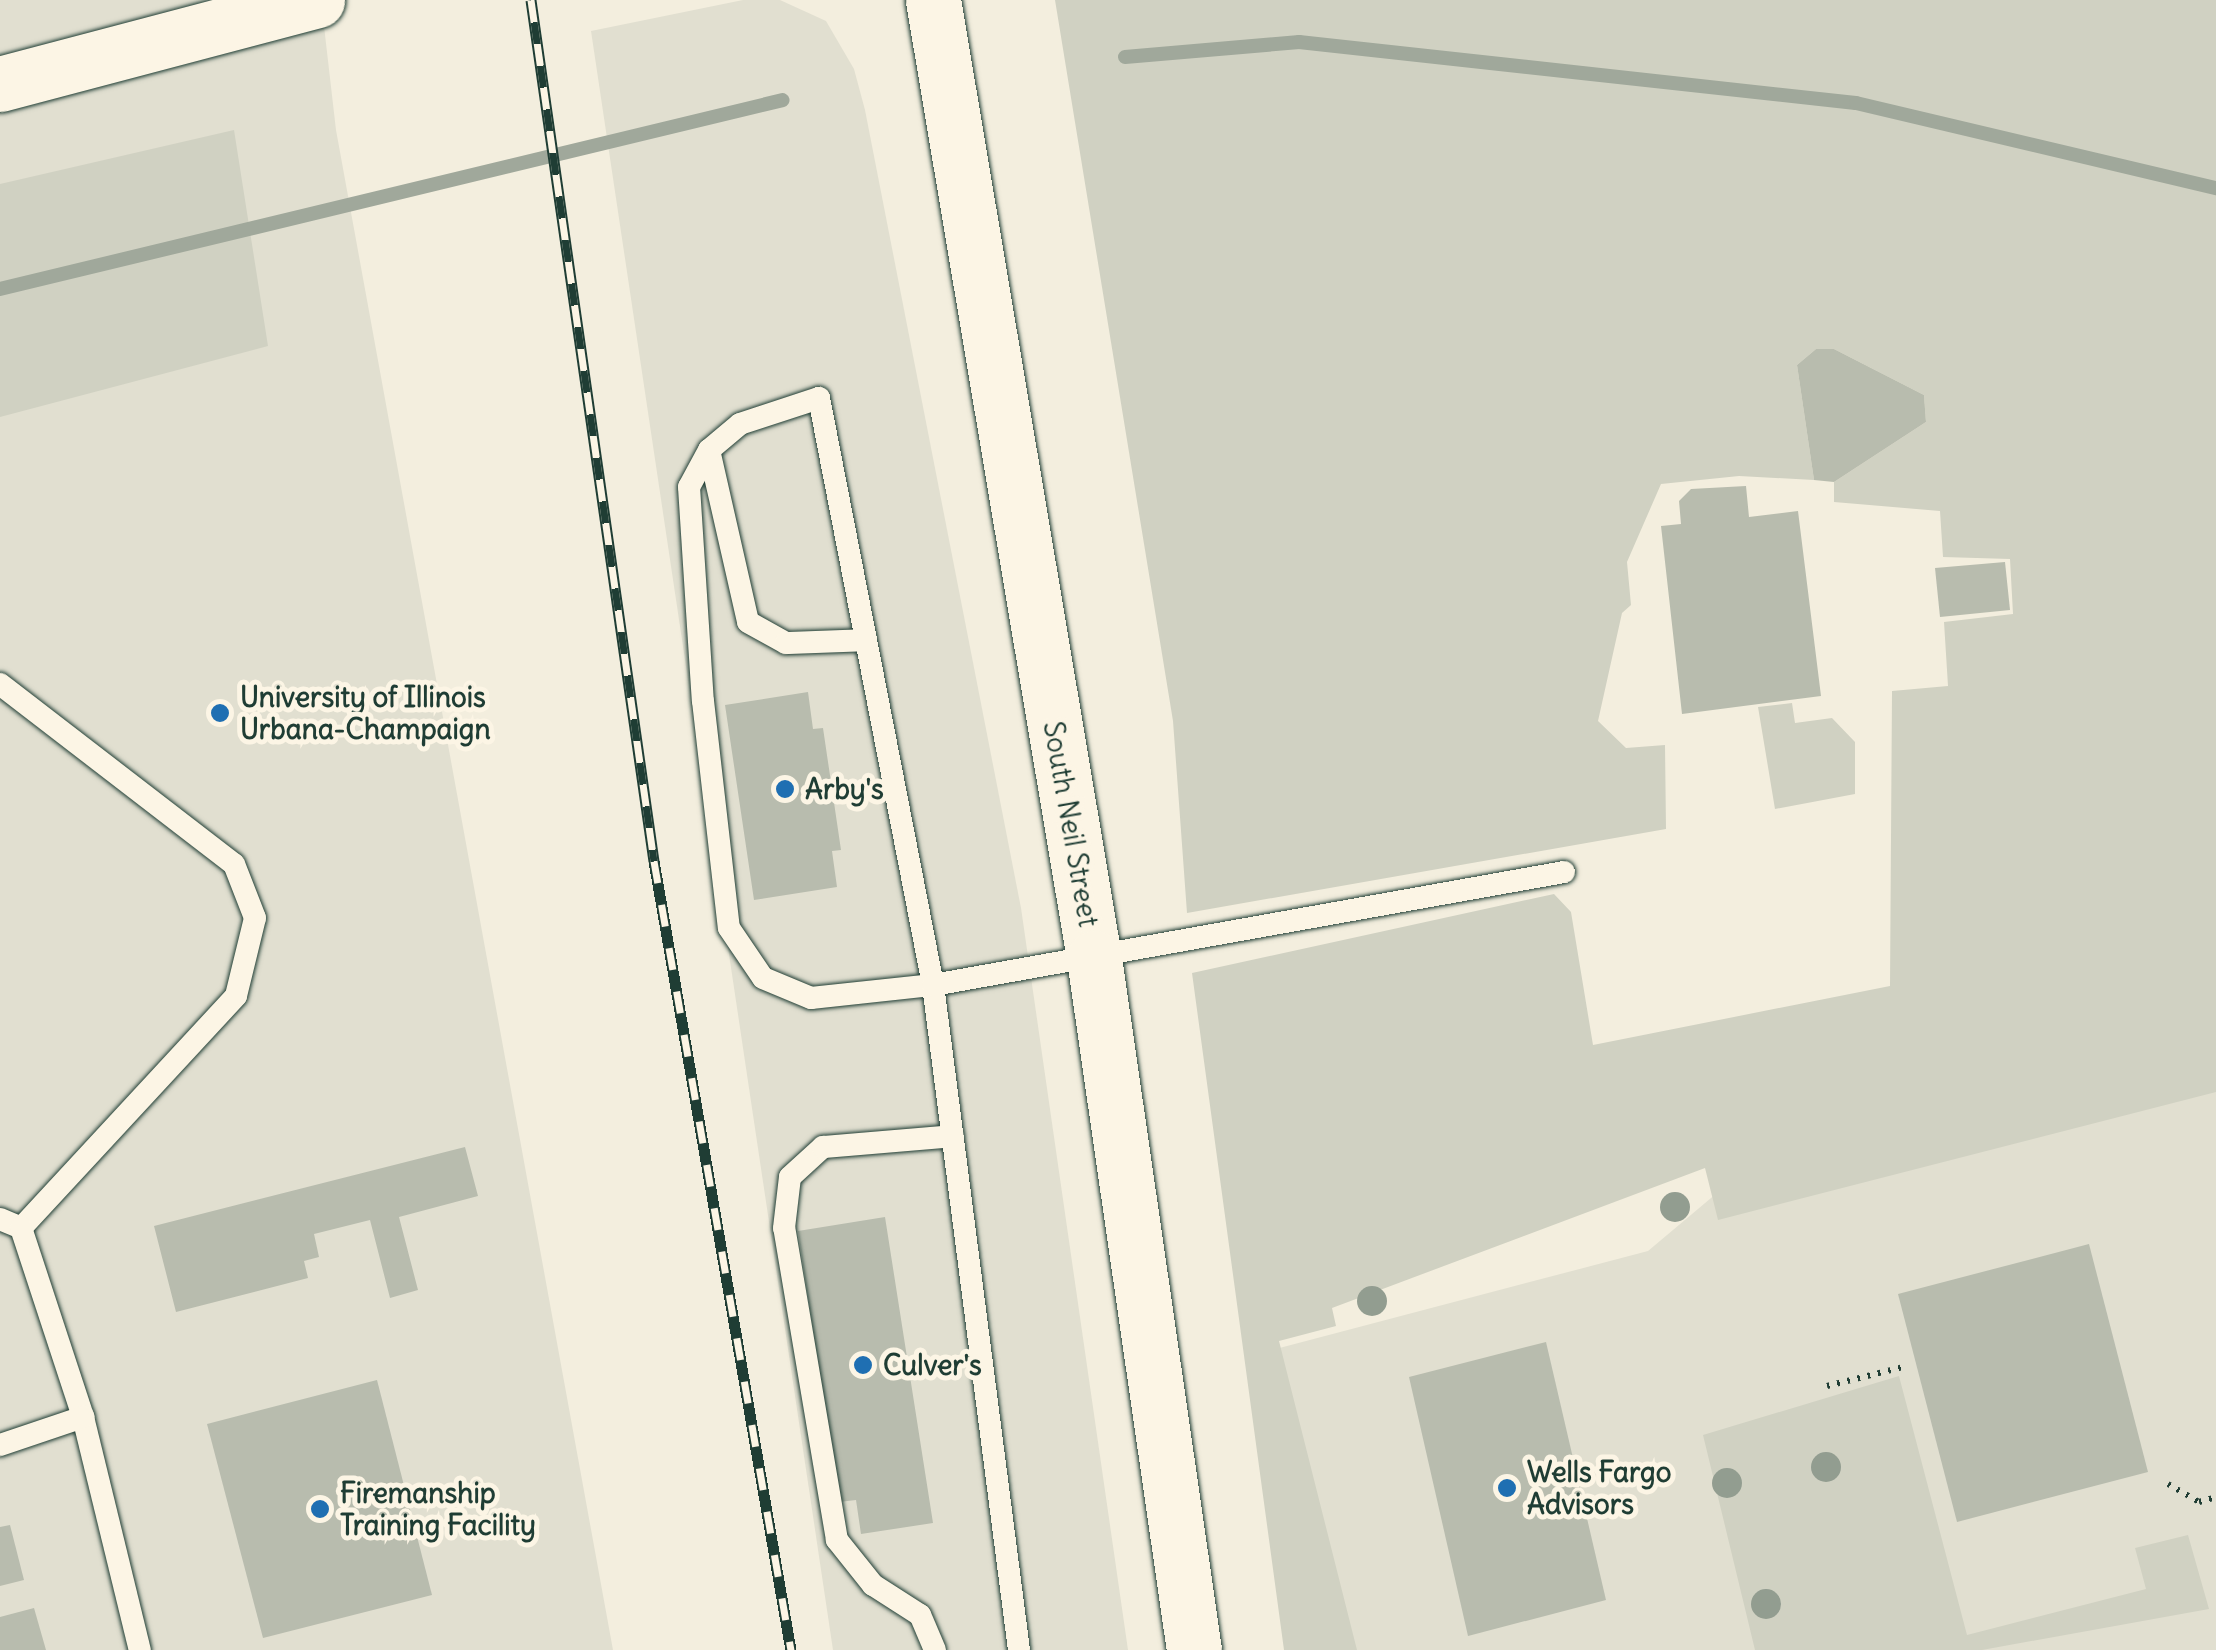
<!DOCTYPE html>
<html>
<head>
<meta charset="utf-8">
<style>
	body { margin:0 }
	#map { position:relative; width:2216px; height:1650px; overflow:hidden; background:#f3eede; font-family:Delius,sans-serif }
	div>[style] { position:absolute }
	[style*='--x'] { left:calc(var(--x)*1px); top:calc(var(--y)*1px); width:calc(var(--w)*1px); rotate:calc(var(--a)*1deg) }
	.built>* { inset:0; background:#e1dfd0 }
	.green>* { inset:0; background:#d0d1c2 }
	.stream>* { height:14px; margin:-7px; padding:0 7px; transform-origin:7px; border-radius:7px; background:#a0a89b }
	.building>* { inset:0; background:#b8bcae }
	.path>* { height:6px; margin-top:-3px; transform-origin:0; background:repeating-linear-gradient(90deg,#1f3d34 0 2.5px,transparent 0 10.5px) }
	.roads { filter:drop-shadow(0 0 2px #1f3d34) drop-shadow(0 0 2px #1f3d34) }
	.service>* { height:22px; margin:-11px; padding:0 11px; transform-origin:11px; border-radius:11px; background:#fcf5e5 }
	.secondary>* { height:55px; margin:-27.5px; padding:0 27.5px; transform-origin:27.5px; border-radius:27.5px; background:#fcf5e5 }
	.primary>* { height:55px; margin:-27.5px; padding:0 27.5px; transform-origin:27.5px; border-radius:27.5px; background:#fcf5e5 }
	.rail>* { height:11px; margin-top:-5.5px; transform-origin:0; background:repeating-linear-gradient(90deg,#fcf5e5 0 22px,#1f3d34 0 44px); box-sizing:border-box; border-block:2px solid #1f3d34 }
	.trees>* { width:30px; height:30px; margin:-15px; border-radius:50%; background:#929d90 }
	.dots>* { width:28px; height:28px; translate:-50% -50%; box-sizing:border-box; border:5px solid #fcf5e5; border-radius:50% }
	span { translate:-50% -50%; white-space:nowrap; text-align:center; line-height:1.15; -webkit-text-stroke:10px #fcf5e5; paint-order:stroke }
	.poi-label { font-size:28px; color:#1f3d34; font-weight:700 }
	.left { translate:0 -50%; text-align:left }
	.street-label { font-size:28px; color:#1f3d34 }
</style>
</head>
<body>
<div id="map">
	<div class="built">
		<i style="clip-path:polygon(0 0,321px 0,336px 130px,613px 1650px,0 1650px)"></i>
		<i style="clip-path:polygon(743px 0,780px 0,826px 21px,854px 69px,865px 110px,1021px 908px,1128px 1650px,833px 1650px,591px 31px)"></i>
		<i style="clip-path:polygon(2216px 1066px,2216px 1650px,1285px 1650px,1245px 1357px,1648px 1251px,1717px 1193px)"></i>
	</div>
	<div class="green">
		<i style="clip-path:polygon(1055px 0,2216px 0,2216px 1092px,1718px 1220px,1705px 1168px,1332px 1308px,1336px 1326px,1279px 1341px,1357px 1650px,1284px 1650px,1192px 973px,1554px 894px,1571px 912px,1593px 1045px,1890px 986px,1892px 691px,1948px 686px,1944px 622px,2013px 614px,2010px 559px,1943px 557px,1940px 511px,1834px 502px,1834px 482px,1926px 422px,1924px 395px,1834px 349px,1816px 349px,1797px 365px,1814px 480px,1739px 476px,1661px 484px,1627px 562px,1631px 605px,1622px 613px,1598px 721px,1626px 748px,1665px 745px,1666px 829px,1187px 913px,1173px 721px)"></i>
		<i style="clip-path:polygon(234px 130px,268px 346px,0 417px,0 184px)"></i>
		<i style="clip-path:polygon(1792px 703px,1795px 723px,1832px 718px,1855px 742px,1855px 794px,1775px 809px,1758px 707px)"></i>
		<i style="clip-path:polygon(1899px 1376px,1967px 1635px,2146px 1589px,2135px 1548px,2188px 1535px,2209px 1609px,1982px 1650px,1755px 1650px,1703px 1435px)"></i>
	</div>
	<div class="stream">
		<i style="--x:1125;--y:57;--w:175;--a:-4.9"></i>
		<i style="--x:1299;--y:42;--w:560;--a:6.25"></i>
		<i style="--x:1856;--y:103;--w:370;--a:13.3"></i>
		<i style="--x:0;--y:289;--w:805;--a:-13.57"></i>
	</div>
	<div class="building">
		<i style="clip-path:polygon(1816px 349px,1834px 349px,1924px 395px,1926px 422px,1834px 482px,1814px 480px,1797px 365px)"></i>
		<i style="clip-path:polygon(1746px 486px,1749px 517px,1798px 511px,1821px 696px,1682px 714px,1661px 526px,1681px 524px,1679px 501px,1691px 489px)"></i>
		<i style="clip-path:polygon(2005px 562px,2010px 610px,1940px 617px,1935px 568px)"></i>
		<i style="clip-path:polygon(808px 692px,813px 729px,823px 728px,841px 850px,832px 851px,837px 887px,754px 900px,725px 705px)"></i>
		<i style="clip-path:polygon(465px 1147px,478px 1196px,399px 1217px,418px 1290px,390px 1298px,370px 1220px,314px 1234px,319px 1257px,304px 1261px,308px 1278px,176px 1312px,154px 1226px)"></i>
		<i style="clip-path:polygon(885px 1217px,933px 1523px,861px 1534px,856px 1500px,839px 1502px,798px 1231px)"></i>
		<i style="clip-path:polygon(2089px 1244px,2148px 1472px,1957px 1522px,1898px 1294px)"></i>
		<i style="clip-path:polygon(1546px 1342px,1606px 1600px,1468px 1636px,1409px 1377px)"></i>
		<i style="clip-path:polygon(377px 1380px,432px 1595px,263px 1638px,207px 1424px)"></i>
		<i style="clip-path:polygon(10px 1525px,24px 1580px,0 1586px,0 1527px)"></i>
		<i style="clip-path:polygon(34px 1608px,46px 1650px,0 1650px,0 1617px)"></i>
	</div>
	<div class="path">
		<i style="--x:1827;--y:1386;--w:78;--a:-14"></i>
		<i style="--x:2168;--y:1484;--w:36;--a:30"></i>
		<i style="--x:2199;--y:1502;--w:18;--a:-16"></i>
	</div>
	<div class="roads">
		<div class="service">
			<i style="--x:709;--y:450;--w:176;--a:77.2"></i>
			<i style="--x:748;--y:622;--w:43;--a:28.9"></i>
			<i style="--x:786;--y:643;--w:80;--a:-2.1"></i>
			<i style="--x:0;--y:684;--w:295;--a:37.6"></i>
			<i style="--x:234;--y:864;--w:58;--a:68.7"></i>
			<i style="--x:255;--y:918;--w:80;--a:103.7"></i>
			<i style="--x:236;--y:996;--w:316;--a:132.8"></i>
			<i style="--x:0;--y:1219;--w:23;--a:23"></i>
			<i style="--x:21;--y:1228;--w:199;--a:71.8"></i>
			<i style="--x:83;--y:1417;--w:240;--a:76.3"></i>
			<i style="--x:0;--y:1445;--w:88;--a:-18.6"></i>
			<i style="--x:935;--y:1650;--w:38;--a:-113"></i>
			<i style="--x:920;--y:1615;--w:56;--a:-147.4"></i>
			<i style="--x:873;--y:1585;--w:58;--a:-128.7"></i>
			<i style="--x:837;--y:1540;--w:316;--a:-99.6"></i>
			<i style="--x:784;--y:1228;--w:51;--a:-83.3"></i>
			<i style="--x:790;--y:1177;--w:45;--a:-42.3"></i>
			<i style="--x:823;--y:1147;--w:130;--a:-4.8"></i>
			<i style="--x:1019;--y:1650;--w:671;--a:-97.37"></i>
			<i style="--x:933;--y:985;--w:598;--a:-100.99"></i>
			<i style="--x:819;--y:398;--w:83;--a:161.8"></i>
			<i style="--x:740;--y:424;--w:40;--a:140"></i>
			<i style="--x:709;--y:450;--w:42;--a:118.4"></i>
			<i style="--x:689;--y:487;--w:214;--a:86.3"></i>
			<i style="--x:703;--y:701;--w:228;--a:83.5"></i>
			<i style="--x:729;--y:928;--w:60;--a:55.8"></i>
			<i style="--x:763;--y:978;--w:52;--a:22.6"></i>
			<i style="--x:811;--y:998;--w:123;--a:-6.1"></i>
			<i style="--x:933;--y:985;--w:641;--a:-10.15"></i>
		</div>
		<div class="secondary">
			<i style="--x:0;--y:84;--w:328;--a:-14.8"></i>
		</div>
		<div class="primary">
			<i style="--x:933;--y:0;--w:971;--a:80.46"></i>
			<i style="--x:1094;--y:958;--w:699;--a:81.78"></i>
		</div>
	</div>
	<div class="rail">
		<i style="--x:531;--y:0;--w:870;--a:81.87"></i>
		<i style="--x:654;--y:861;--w:801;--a:80.15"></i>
	</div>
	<div class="trees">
		<i style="left:1675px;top:1207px"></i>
		<i style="left:1372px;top:1301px"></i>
		<i style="left:1826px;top:1467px"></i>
		<i style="left:1727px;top:1483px"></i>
		<i style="left:1766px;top:1604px"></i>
	</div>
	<div class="dots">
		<i style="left:220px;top:713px;background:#1f6fb2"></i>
		<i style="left:785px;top:789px;background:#1f6fb2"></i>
		<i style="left:863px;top:1365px;background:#1f6fb2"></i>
		<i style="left:1507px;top:1488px;background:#1f6fb2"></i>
		<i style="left:320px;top:1509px;background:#1f6fb2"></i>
	</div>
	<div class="poi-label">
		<span class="left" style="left:240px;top:713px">University of Illinois<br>Urbana-Champaign</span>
		<span class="left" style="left:805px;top:789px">Arby's</span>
		<span class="left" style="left:883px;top:1365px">Culver's</span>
		<span class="left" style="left:1527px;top:1488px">Wells Fargo<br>Advisors</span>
		<span class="left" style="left:340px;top:1509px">Firemanship<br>Training Facility</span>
	</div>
	<div class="street-label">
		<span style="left:1071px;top:824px;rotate:80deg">South Neil Street</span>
	</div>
</div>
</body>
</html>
